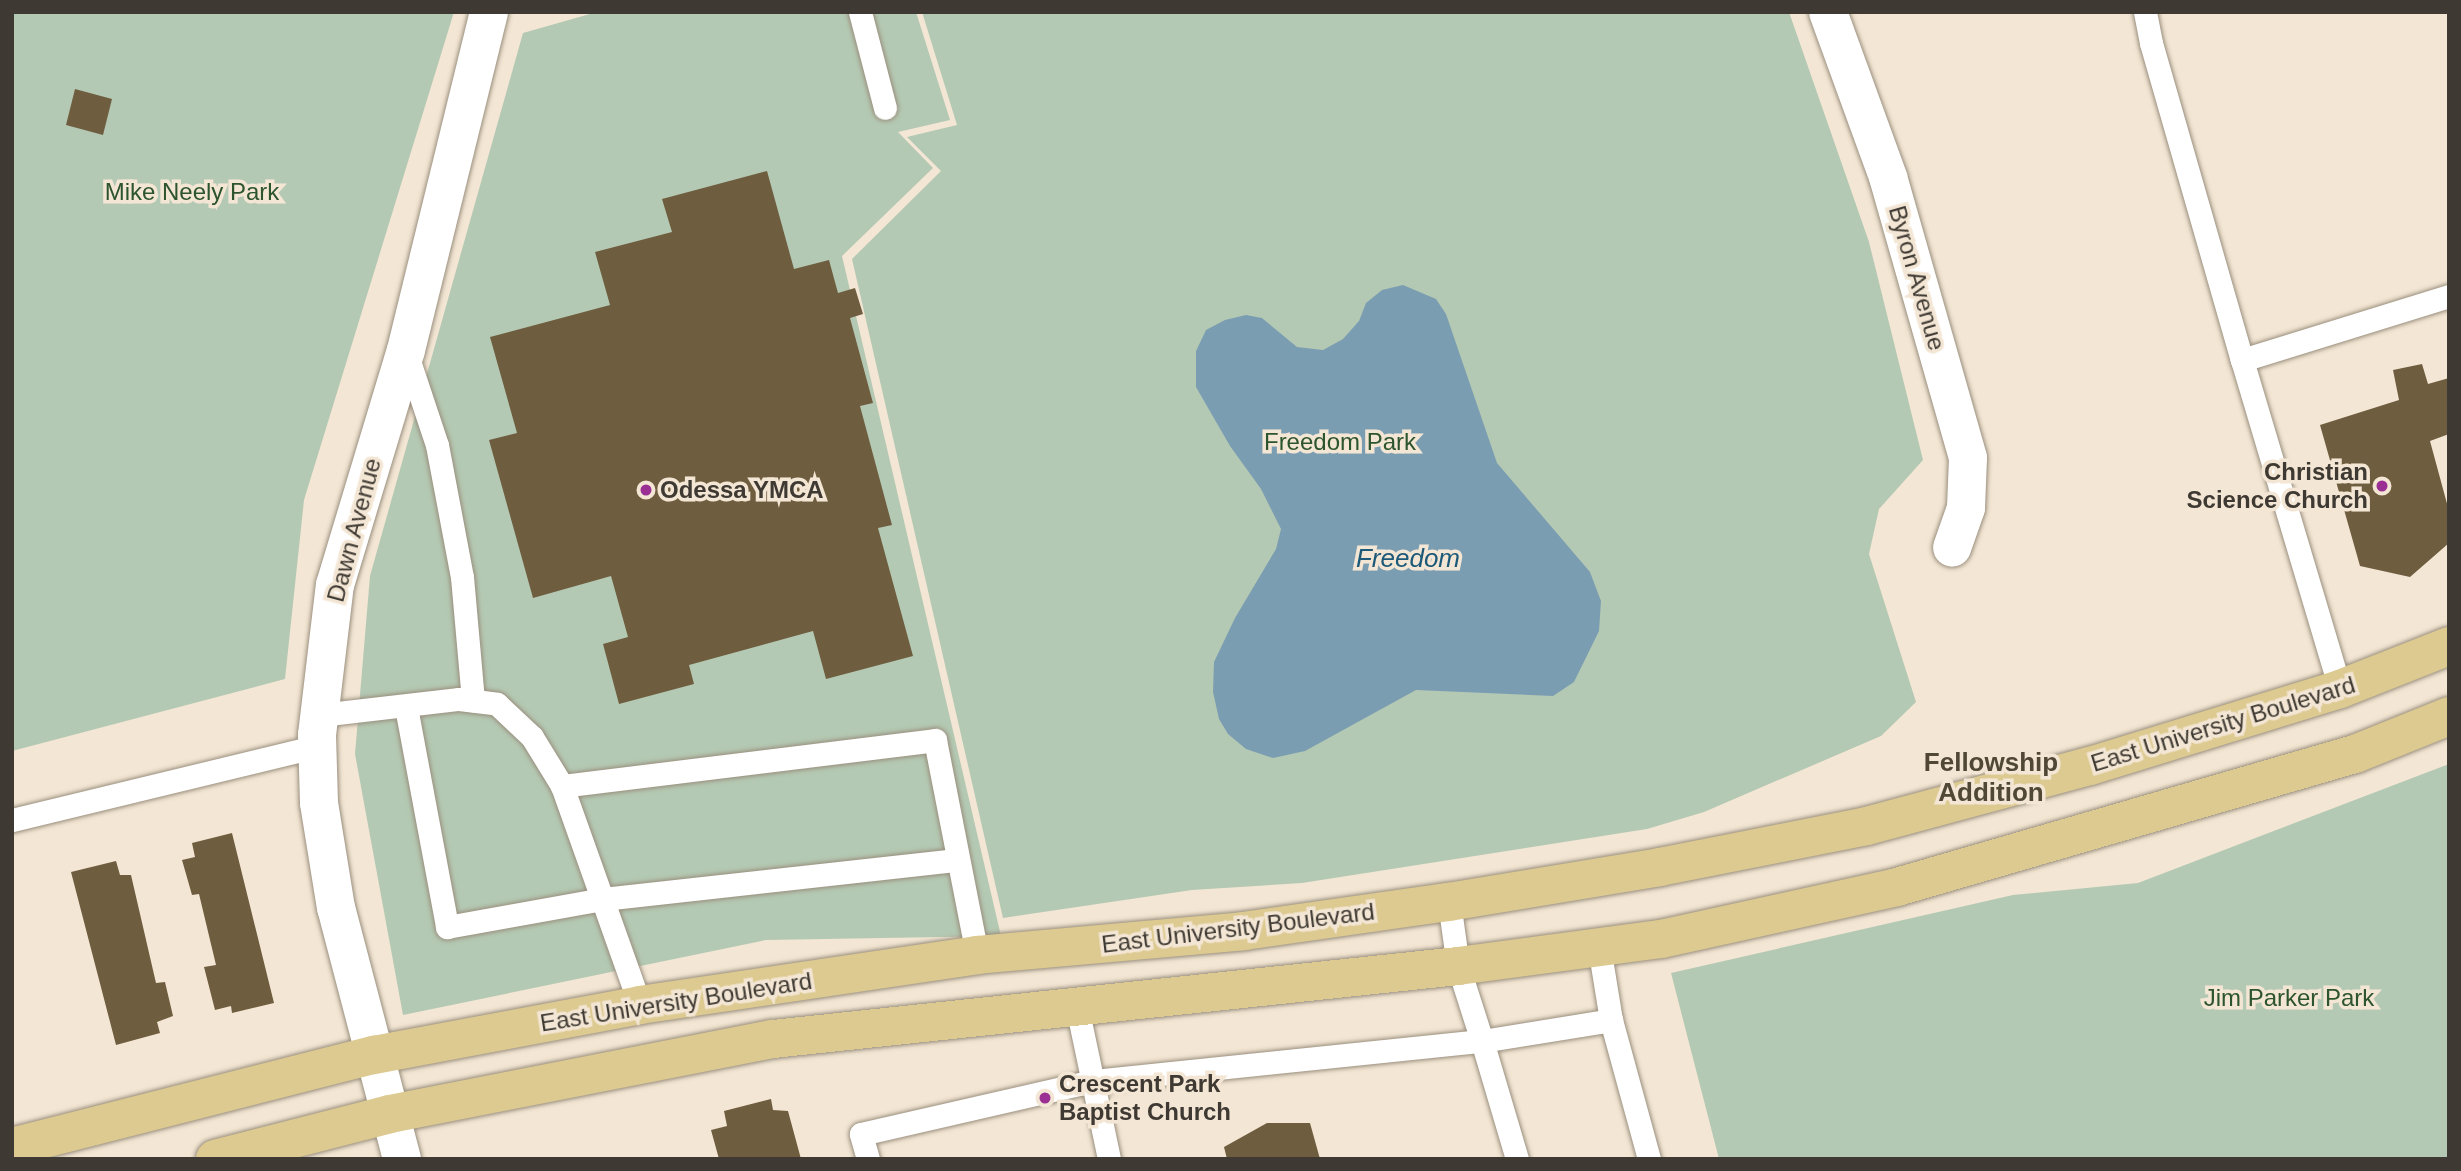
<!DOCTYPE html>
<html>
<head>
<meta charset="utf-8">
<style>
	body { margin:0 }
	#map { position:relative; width:2461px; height:1171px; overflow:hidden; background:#f3e6d4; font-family:Helvetica,sans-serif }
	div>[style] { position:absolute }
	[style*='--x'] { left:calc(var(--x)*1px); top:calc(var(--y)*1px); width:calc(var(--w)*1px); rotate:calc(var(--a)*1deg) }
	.green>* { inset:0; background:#b4c9b3 }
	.water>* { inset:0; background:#7b9db2 }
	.building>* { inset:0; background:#6f5d3f }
	.roads { filter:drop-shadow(0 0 2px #9a8f7e) drop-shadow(0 0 2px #9a8f7e) }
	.service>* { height:23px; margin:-11.5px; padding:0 11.5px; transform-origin:11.5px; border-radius:11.5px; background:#fff }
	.minor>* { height:38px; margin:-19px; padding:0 19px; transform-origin:19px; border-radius:19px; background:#fff }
	.tertiary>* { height:38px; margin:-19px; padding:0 19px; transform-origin:19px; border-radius:19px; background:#fff }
	.primary>* { height:38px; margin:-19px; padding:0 19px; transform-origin:19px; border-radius:19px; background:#ddca91 }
	.dots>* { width:19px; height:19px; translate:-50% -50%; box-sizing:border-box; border:4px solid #f3e6d4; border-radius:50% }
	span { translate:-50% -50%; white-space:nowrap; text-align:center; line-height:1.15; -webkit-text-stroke:7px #f3e6d4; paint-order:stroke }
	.park-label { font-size:24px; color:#2c542d }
	.street-label { font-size:24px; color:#3e3932 }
	.poi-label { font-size:24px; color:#3e3932; font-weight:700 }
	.right { translate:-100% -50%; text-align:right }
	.left { translate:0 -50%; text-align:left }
	.water-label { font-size:26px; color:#1d5979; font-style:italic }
	.neighbourhood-label { font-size:26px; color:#504737; font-weight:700 }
	.frame { position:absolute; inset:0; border:14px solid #3e3932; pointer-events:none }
</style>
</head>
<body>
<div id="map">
	<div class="green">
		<i style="clip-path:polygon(12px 12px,454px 12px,304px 500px,285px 679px,12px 751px)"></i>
		<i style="clip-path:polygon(597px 12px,916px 12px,950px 120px,898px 132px,933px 168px,842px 256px,1001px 936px,766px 940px,403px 1015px,355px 754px,370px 576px,523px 33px)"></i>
		<i style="clip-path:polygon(922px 12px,1789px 12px,1869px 242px,1923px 460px,1879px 509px,1869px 554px,1916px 702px,1881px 736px,1704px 812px,1647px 829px,1302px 883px,1192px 890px,1003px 918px,852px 259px,941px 171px,907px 137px,957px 125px)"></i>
		<i style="clip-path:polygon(2449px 764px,2449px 1159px,1719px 1159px,1671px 973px,2013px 895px,2138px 883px)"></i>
	</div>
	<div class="water">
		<i style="clip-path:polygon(1403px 285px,1436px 299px,1446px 314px,1497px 463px,1590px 572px,1601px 601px,1599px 631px,1574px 682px,1553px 696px,1416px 690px,1305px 751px,1273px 758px,1246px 749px,1228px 734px,1219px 719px,1213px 692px,1214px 662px,1235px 618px,1276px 549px,1281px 529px,1261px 489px,1230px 446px,1196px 387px,1196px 351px,1206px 330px,1225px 320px,1246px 315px,1262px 318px,1297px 347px,1323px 350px,1343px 339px,1359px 321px,1366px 303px,1382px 290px)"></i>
	</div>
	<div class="building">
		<i style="clip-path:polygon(75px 89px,112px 99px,103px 135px,66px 125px)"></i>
		<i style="clip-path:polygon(767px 171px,794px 269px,829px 260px,838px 293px,855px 288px,863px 314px,850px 318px,873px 403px,860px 406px,892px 525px,878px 528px,913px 656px,826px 679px,813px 631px,689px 665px,694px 684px,619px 704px,603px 644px,628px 637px,611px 576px,533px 598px,489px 440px,517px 433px,490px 337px,610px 305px,595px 252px,672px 232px,662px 199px)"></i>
		<i style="clip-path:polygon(2422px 364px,2428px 384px,2449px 378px,2449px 434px,2430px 441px,2449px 511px,2449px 543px,2410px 577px,2360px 566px,2320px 425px,2399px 400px,2393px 370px)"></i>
		<i style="clip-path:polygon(232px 833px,274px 1003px,232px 1013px,231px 1006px,215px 1010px,204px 967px,216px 965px,199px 894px,192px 895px,182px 860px,195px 857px,192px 843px)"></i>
		<i style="clip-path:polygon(116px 861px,120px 875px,131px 875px,156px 983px,165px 982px,173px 1016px,157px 1022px,160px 1033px,116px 1045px,71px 872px)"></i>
		<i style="clip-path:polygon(771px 1099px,773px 1110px,788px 1111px,801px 1159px,719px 1159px,711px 1130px,727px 1126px,724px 1111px)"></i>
		<i style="clip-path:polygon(1267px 1123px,1310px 1123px,1320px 1159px,1227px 1159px,1224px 1147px)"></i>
	</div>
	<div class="roads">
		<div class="service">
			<i style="--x:860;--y:12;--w:99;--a:75.4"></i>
			<i style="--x:2145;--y:12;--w:32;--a:79"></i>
			<i style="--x:2151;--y:43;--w:330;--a:74"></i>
			<i style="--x:2242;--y:360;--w:343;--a:73.4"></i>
			<i style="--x:407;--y:355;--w:95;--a:71.6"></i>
			<i style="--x:437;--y:445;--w:134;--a:79.3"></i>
			<i style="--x:462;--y:577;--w:124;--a:84.9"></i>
			<i style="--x:2242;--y:360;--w:217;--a:-17.2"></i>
			<i style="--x:406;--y:707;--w:224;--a:79.4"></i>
			<i style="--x:447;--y:927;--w:158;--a:-10.2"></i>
			<i style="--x:603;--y:899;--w:356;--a:-6.3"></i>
			<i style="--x:320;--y:715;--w:140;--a:-6.6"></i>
			<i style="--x:459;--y:699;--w:38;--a:7"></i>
			<i style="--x:497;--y:704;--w:48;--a:43.3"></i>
			<i style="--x:532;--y:737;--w:57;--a:58.5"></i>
			<i style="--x:562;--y:786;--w:232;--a:70.4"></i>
			<i style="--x:562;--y:786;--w:376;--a:-7"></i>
			<i style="--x:935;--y:740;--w:219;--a:78.9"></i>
			<i style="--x:12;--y:820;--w:315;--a:-13.6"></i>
			<i style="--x:1077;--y:1007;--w:155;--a:78.1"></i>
			<i style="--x:1611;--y:1020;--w:144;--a:74.7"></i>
			<i style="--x:868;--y:1159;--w:26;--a:-106"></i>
			<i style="--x:861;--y:1134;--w:238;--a:-12.9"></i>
			<i style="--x:1093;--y:1081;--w:391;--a:-5.9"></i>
			<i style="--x:1482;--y:1041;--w:79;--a:-107.7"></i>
			<i style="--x:1458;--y:966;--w:65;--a:-98"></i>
			<i style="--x:1517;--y:1159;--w:123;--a:-106.5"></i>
			<i style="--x:1482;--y:1041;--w:131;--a:-9.2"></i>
			<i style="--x:1611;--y:1020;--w:74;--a:-99.3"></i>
		</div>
		<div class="minor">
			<i style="--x:1828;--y:12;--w:176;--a:70"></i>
			<i style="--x:1888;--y:177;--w:292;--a:74.1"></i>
			<i style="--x:1968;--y:458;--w:50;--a:92.3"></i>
			<i style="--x:1966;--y:508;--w:42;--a:109.3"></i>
		</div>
		<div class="tertiary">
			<i style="--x:402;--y:1159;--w:260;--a:-104.7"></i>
			<i style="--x:336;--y:908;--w:106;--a:-99.2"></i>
			<i style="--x:319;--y:803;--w:68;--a:-91.7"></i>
			<i style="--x:317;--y:735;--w:151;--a:-83.2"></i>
			<i style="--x:335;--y:585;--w:245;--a:-73.2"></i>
			<i style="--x:406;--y:350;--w:348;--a:-76.2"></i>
		</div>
		<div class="primary">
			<i style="--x:12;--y:1147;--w:374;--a:-14.3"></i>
			<i style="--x:374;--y:1055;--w:271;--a:-10.6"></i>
			<i style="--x:640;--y:1005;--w:341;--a:-8.4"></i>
			<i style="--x:977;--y:955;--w:268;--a:-5.1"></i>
			<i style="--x:1244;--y:931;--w:207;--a:-8.1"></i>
			<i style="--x:1449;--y:902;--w:214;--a:-9.4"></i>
			<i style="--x:1660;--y:867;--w:211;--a:-11.2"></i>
			<i style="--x:1867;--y:826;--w:231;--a:-15.1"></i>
			<i style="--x:2090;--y:766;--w:262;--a:-17.1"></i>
			<i style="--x:2340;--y:689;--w:117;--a:-21.5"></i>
			<i style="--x:215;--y:1159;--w:181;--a:-14.4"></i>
			<i style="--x:390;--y:1114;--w:390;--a:-11.1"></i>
			<i style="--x:773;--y:1039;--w:689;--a:-6.08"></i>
			<i style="--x:1458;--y:966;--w:205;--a:-7.6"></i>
			<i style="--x:1661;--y:939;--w:242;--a:-12.4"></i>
			<i style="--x:1897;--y:887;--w:477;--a:-16.2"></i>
			<i style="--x:2355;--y:754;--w:101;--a:-22"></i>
		</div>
	</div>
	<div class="dots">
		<i style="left:2382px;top:486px;background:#9a3093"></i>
		<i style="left:646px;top:490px;background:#9a3093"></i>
		<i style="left:1045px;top:1098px;background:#9a3093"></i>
	</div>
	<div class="park-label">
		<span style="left:192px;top:192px">Mike Neely Park</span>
		<span style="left:1340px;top:442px">Freedom Park</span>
		<span style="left:2289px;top:998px">Jim Parker Park</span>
	</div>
	<div class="street-label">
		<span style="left:1917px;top:278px;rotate:74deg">Byron Avenue</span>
		<span style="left:354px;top:530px;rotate:-75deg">Dawn Avenue</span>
		<span style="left:2223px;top:724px;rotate:-17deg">East University Boulevard</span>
		<span style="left:1238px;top:928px;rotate:-7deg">East University Boulevard</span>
		<span style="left:676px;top:1002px;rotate:-9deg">East University Boulevard</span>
	</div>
	<div class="poi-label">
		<span class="right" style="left:2368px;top:486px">Christian<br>Science Church</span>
		<span class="left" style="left:660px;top:490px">Odessa YMCA</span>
		<span class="left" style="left:1059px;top:1098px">Crescent Park<br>Baptist Church</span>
	</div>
	<div class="water-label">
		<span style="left:1408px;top:559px">Freedom</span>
	</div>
	<div class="neighbourhood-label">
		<span style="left:1991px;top:778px">Fellowship<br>Addition</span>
	</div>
	<div class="frame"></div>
</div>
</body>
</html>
